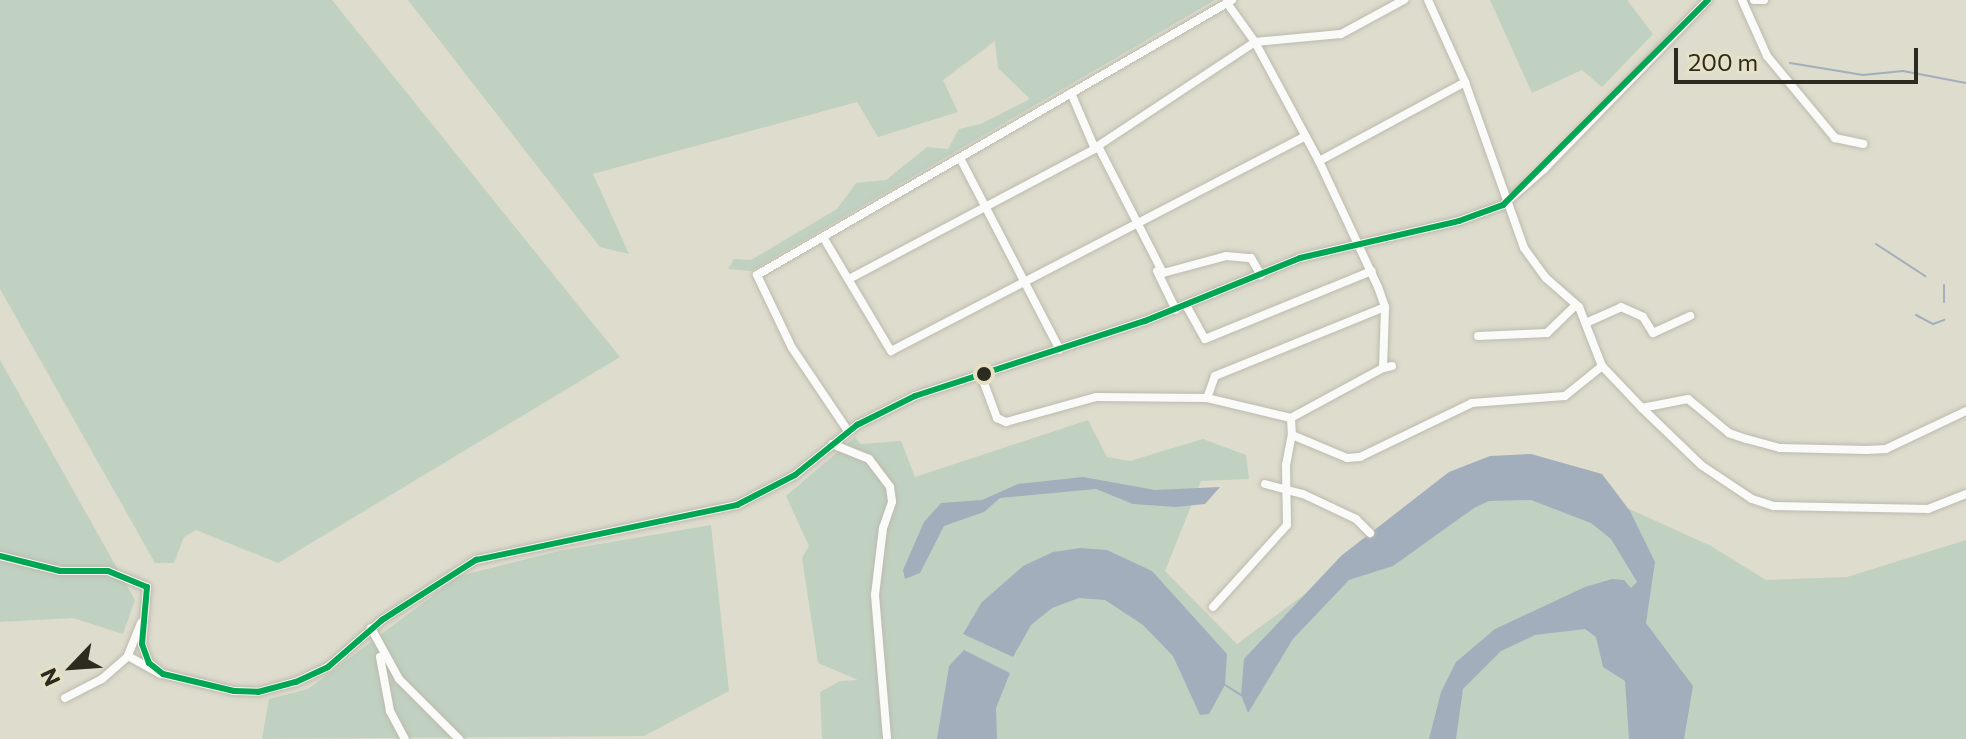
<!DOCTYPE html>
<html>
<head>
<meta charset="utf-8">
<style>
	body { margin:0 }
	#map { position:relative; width:1966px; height:739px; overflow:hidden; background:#dedccd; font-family:Commissioner,sans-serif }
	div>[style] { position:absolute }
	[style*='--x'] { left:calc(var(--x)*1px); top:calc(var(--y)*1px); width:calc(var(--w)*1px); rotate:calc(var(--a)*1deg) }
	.green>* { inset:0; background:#c0d1c1 }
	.water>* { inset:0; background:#a2aebc }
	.stream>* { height:2px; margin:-1px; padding:0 1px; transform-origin:1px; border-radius:1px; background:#a2aebc }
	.roads { filter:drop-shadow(0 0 2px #bcbaae) drop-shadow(0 0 2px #bcbaae) }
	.minor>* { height:8px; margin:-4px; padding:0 4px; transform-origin:4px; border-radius:4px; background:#fafaf8 }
	.bus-1>* { height:6px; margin:-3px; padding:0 3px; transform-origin:3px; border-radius:3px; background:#00a651 }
	.dots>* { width:22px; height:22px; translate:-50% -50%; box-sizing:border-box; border:4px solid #e6e1c5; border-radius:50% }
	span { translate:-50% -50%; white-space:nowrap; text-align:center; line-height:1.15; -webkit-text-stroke:6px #e6e1c5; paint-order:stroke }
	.north { position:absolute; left:32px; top:627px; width:80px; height:80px; -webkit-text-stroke:6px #e6e1c5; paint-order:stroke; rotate:245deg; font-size:22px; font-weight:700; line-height:32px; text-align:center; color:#2d2b20 }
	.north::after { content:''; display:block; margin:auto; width:28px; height:36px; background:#2d2b20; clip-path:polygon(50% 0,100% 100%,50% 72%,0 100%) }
	.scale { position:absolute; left:1674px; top:48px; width:244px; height:36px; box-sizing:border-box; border:4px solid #2d2b20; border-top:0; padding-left:10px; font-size:24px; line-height:28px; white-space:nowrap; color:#2d2b20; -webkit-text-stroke:6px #e6e1c5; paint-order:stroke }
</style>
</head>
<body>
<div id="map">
	<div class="green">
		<i style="clip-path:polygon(0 0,332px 0,620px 357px,278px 563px,196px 530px,184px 537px,174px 563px,155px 563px,0 289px)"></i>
		<i style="clip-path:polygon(408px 0,1215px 0,751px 271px,728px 269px,734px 259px,751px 260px,837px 209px,856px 183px,886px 180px,927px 147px,948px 149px,959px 129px,981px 124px,1030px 99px,998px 68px,995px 41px,943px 80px,958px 112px,878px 137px,857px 102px,593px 174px,629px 254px,600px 247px)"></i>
		<i style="clip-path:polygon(1490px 0,1627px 0,1653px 34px,1602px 87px,1582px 70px,1532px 93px)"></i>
		<i style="clip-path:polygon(0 360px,135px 600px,123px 634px,73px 618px,0 622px)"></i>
		<i style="clip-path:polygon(1088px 420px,1107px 457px,1130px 461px,1203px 439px,1246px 455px,1249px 479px,1201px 481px,1165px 571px,1237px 644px,1429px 503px,1548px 472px,1711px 546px,1766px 580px,1847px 577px,1966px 540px,1966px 739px,822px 739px,820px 692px,840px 681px,858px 680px,818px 663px,802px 558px,809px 546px,786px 496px,855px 437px,860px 444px,901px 441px,915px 477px)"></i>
		<i style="clip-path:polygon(711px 525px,729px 691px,644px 736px,262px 739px,269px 699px,308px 689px,459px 576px,559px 551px)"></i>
	</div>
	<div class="water">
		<i style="clip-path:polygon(1531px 454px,1602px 474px,1630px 511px,1655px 562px,1646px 623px,1693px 686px,1684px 739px,1629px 739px,1625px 681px,1603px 667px,1596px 637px,1585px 629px,1535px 635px,1501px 651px,1463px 689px,1456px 739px,1429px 739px,1441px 692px,1456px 662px,1495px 629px,1585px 587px,1612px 579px,1624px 580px,1631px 588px,1637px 582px,1611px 539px,1591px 523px,1531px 500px,1489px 501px,1474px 508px,1393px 566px,1349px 580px,1293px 639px,1248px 713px,1241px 695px,1244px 659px,1341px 556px,1449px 472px,1490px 456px)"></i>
		<i style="clip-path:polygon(1083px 477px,1155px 490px,1220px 487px,1205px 504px,1175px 507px,1133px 504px,1096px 489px,1000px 498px,984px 512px,944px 526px,920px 573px,905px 579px,903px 570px,924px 522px,941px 503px,982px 500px,1018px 484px)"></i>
		<i style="clip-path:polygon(1080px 548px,1107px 550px,1152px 571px,1227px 654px,1225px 685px,1209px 714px,1200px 715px,1173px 656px,1143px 625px,1105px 600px,1079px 598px,1052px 608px,1031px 625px,1013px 657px,963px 634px,982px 602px,1023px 566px,1053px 552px)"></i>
		<i style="clip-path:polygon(964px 650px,1010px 673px,996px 708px,997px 739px,937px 739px,949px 666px)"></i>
	</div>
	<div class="stream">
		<i style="--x:1790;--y:63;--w:74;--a:9.3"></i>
		<i style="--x:1863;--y:75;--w:40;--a:-5.7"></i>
		<i style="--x:1903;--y:71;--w:64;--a:10.8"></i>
		<i style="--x:1876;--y:244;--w:59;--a:33.1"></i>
		<i style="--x:1944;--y:285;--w:17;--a:90"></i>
		<i style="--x:1916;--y:315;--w:19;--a:28"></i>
		<i style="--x:1933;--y:324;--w:12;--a:-20"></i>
		<i style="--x:1225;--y:685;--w:19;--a:32"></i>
	</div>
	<div class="roads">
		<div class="minor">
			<i style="--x:1232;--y:0;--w:6;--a:149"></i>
			<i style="--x:1227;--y:3;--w:48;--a:54.3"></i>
			<i style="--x:1255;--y:42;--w:188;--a:146.5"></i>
			<i style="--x:1098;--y:146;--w:143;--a:62.9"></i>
			<i style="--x:1163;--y:273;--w:65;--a:-15.1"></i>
			<i style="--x:1226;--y:256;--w:25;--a:5"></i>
			<i style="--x:1251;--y:258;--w:20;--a:60"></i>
			<i style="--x:1428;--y:0;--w:90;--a:65.7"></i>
			<i style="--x:1465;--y:82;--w:176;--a:70.4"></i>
			<i style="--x:1524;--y:248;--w:37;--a:54"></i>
			<i style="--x:1546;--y:278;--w:44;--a:41.3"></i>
			<i style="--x:1579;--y:307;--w:63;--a:68.7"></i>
			<i style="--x:1602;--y:366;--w:58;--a:46.4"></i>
			<i style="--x:1742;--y:0;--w:61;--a:65.9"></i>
			<i style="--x:1767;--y:56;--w:107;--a:50.3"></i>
			<i style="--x:1835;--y:138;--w:29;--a:12"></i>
			<i style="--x:1754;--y:0;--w:10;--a:0"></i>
			<i style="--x:960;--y:158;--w:216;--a:62.5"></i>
			<i style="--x:1319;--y:161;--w:135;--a:-118.3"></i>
			<i style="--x:1255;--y:42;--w:86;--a:-5.3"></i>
			<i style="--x:1341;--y:34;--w:72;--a:-28.4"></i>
			<i style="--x:823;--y:237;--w:133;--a:59.2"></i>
			<i style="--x:891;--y:351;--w:467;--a:-27.4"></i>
			<i style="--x:1157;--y:271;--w:43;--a:64"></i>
			<i style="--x:849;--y:279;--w:278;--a:-27.9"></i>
			<i style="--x:1095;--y:149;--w:61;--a:-113.2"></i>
			<i style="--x:1186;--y:305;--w:39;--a:61"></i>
			<i style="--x:1205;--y:339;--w:180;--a:-22.2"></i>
			<i style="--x:1588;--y:322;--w:36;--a:-24"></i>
			<i style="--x:1621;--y:307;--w:24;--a:24"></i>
			<i style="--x:1643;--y:317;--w:19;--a:58"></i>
			<i style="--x:1653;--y:333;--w:41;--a:-24.7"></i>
			<i style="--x:1478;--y:336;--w:69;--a:-2.5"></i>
			<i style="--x:1547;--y:333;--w:40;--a:-44"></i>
			<i style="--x:1392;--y:366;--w:9;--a:167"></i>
			<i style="--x:1383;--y:368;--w:61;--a:-88.1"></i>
			<i style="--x:1385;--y:307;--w:21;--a:-109"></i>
			<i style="--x:1378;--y:287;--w:139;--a:-115.1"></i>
			<i style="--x:1319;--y:161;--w:166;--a:-28.4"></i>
			<i style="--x:1383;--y:368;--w:105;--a:151.5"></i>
			<i style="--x:1291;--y:418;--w:17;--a:87"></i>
			<i style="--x:1292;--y:435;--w:60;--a:22.7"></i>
			<i style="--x:1347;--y:458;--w:13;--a:-4"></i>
			<i style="--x:1360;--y:457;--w:124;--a:-25.7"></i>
			<i style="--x:1472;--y:403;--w:93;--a:-4.3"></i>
			<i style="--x:1565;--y:396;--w:48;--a:-39"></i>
			<i style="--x:981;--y:375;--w:46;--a:69.6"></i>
			<i style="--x:997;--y:418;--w:10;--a:24"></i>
			<i style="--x:1006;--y:422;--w:93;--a:-15.5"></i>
			<i style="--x:1096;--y:397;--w:111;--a:0.5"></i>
			<i style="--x:1966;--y:411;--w:89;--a:154.6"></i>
			<i style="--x:1886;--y:449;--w:19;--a:177"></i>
			<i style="--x:1867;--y:450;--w:87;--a:-178.7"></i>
			<i style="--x:1780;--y:448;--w:35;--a:-165"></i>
			<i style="--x:1746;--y:439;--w:18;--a:-161"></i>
			<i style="--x:1729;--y:433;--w:53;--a:-140.3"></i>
			<i style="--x:1688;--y:399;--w:47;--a:168.9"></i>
			<i style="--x:1642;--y:408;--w:82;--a:44"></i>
			<i style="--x:1701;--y:465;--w:61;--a:33.7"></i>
			<i style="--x:1752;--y:499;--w:23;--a:18"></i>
			<i style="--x:1774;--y:506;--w:154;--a:1.1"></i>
			<i style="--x:1928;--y:509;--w:41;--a:-21.5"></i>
			<i style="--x:1291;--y:418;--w:86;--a:-166.6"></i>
			<i style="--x:1207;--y:398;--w:23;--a:-70"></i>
			<i style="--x:1215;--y:376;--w:183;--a:-22.1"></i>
			<i style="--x:848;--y:431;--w:100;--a:-124"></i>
			<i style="--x:792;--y:348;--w:81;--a:-115.6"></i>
			<i style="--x:757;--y:275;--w:543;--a:-30.06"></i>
			<i style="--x:832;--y:444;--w:40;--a:22"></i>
			<i style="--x:869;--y:459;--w:35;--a:53"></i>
			<i style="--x:890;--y:487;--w:15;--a:82"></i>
			<i style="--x:892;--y:502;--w:28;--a:109"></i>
			<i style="--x:883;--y:528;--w:67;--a:96.8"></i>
			<i style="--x:875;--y:595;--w:144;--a:85.2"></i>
			<i style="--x:1265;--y:484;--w:39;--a:15"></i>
			<i style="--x:1303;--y:494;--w:59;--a:25.3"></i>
			<i style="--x:1356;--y:519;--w:20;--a:45"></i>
			<i style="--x:0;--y:556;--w:62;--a:14"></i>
			<i style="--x:60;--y:571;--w:48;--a:0"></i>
			<i style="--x:108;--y:571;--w:42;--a:22.3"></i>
			<i style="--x:147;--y:587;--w:57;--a:95"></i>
			<i style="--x:142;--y:644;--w:20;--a:70"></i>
			<i style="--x:149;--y:663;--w:18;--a:38"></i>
			<i style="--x:163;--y:674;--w:73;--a:13.5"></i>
			<i style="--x:234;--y:691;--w:24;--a:2"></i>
			<i style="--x:258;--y:692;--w:39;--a:-15"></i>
			<i style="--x:296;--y:682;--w:35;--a:-25"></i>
			<i style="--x:328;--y:667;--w:72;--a:-41"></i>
			<i style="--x:382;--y:620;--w:112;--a:-32.6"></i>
			<i style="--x:476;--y:560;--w:267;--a:-11.9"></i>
			<i style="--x:737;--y:505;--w:65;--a:-27.3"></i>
			<i style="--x:795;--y:475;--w:80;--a:-38.9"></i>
			<i style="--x:857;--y:425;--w:65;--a:-26.6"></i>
			<i style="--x:915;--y:396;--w:242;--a:-18.1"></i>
			<i style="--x:1145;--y:321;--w:167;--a:-22.1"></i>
			<i style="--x:1300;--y:258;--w:163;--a:-13.1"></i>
			<i style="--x:1459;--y:221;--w:47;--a:-20"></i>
			<i style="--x:1503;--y:205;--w:55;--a:-41.3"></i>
			<i style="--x:1544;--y:169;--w:235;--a:-45.9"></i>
			<i style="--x:1213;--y:607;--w:110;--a:-47.9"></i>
			<i style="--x:1287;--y:525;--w:60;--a:-91"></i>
			<i style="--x:1286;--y:465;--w:31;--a:-79"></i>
			<i style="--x:141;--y:623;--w:35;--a:112"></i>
			<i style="--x:128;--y:656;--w:37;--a:29"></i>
			<i style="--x:371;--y:628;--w:58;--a:61.2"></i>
			<i style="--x:399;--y:679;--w:85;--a:45"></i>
			<i style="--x:380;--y:657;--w:55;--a:79.5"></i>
			<i style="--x:390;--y:711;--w:32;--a:62"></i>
			<i style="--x:65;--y:698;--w:42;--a:-27.2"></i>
			<i style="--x:102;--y:679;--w:35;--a:-41"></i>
		</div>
	</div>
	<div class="bus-1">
		<i style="--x:0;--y:556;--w:62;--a:14"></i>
		<i style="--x:60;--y:571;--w:48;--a:0"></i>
		<i style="--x:108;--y:571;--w:42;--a:22.3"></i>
		<i style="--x:147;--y:587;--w:57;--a:95"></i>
		<i style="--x:142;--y:644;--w:20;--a:70"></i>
		<i style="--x:149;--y:663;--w:18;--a:38"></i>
		<i style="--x:163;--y:674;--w:73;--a:13.5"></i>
		<i style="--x:234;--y:691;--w:24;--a:2"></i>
		<i style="--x:258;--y:692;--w:39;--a:-15"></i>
		<i style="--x:296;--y:682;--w:35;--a:-25"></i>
		<i style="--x:328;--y:667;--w:72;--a:-41"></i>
		<i style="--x:382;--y:620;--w:112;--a:-32.6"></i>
		<i style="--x:476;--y:560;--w:267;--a:-11.9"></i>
		<i style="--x:737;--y:505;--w:65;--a:-27.3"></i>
		<i style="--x:795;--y:475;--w:80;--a:-38.9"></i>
		<i style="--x:857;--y:425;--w:65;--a:-26.6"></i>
		<i style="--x:915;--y:396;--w:242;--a:-18.1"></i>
		<i style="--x:1145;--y:321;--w:167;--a:-22.1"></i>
		<i style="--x:1300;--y:258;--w:163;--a:-13.1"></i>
		<i style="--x:1459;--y:221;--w:47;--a:-20"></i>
		<i style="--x:1503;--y:205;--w:290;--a:-45"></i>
	</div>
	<div class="dots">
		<i style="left:984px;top:374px;background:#2d2b20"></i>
	</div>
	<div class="north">N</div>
	<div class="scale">200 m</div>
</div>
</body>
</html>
